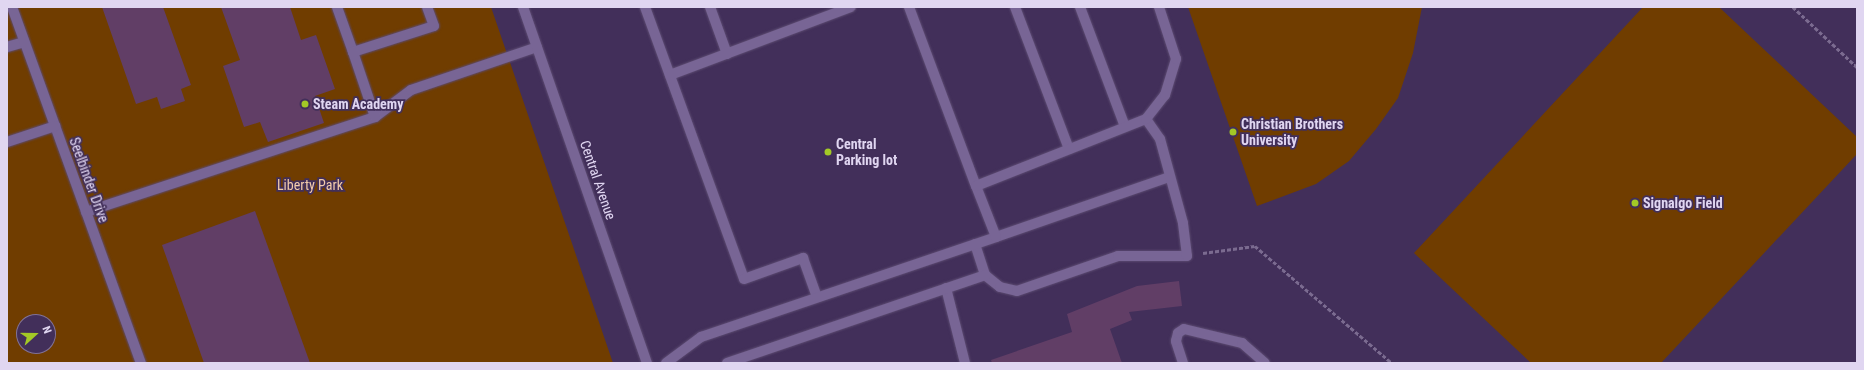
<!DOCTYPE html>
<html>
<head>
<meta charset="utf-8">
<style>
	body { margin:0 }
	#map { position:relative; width:1864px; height:370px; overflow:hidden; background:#422f5a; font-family:"Roboto Condensed",sans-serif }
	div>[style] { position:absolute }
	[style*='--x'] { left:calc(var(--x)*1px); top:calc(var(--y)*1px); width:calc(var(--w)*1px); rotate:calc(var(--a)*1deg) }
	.green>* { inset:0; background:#703d00 }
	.building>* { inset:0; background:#613e66 }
	.path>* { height:2.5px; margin-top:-1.25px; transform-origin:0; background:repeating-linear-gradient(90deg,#7b6b90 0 4px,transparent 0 6px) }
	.roads { filter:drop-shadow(0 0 1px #5c4b71) drop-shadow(0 0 1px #5c4b71) }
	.service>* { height:10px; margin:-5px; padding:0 5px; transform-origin:5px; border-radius:5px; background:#786595 }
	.minor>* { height:10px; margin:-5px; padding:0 5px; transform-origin:5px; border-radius:5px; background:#786595 }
	.secondary>* { height:10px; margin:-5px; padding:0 5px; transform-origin:5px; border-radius:5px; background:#786595 }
	.dots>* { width:11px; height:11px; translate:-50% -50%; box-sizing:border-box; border:2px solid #422f5a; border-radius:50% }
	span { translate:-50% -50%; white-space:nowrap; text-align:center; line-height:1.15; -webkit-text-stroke:3.5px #422f5a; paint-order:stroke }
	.poi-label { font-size:14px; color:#e0d6f1; font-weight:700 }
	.left { translate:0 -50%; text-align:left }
	.street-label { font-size:14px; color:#e0d6f1 }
	.park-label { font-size:14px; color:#f3ccab }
	.frame { position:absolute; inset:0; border:8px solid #e0d6f1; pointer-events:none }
	.north { position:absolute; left:16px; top:314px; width:40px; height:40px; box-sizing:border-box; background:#422f5a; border:1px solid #817296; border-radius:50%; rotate:69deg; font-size:11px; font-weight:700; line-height:16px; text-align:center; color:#e0d6f1 }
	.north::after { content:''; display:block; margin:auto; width:14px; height:18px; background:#a3c926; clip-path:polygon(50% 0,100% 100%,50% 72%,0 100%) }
</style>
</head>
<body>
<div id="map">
	<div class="green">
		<i style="clip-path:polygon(evenodd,7px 7px,491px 7px,613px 363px,7px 363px,7px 7px,24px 322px,48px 322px,48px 346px,24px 346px,24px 322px)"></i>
		<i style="clip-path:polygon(1188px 7px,1422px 7px,1413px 53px,1398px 98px,1376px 129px,1349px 161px,1316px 184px,1257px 206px)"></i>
		<i style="clip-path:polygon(1643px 7px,1719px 7px,1857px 137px,1857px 154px,1661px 363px,1531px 363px,1414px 253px)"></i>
	</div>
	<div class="building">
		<i style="clip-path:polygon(102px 7px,163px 7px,191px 85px,181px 89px,185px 101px,161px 109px,157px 97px,136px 104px)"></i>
		<i style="clip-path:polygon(221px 7px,290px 7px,301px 40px,316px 35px,335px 89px,315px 96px,324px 123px,268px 142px,260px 122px,244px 127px,223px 66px,240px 60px)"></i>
		<i style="clip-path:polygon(255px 211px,310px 363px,204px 363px,162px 245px)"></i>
		<i style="clip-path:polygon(1179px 281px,1182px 306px,1129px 312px,1132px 320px,1110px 329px,1122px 363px,992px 363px,991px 360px,1072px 332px,1067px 314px,1137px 286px)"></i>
	</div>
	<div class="path">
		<i style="--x:1793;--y:7;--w:88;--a:43.2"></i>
		<i style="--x:1203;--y:253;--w:52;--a:-7.7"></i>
		<i style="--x:1255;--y:246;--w:180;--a:40.5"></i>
	</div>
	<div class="roads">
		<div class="service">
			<i style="--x:337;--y:7;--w:48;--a:70.4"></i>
			<i style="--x:353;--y:52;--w:85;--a:-17.8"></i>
			<i style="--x:434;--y:26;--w:20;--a:-110"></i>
			<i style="--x:645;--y:7;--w:289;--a:70"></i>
			<i style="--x:744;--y:279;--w:63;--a:-19.6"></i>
			<i style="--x:803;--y:258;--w:41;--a:70.3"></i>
			<i style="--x:710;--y:7;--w:50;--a:70.1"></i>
			<i style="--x:909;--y:7;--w:191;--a:69.5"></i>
			<i style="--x:1015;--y:7;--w:152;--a:69.2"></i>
			<i style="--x:1080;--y:7;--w:128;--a:69.4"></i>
			<i style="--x:7;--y:47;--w:18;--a:-16"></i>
			<i style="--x:670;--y:75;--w:193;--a:-20.6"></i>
			<i style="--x:375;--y:117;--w:45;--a:-36.9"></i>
			<i style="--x:411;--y:90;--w:133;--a:-18.8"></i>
			<i style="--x:86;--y:212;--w:304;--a:-18.2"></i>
			<i style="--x:375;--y:117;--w:69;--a:-108.7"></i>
			<i style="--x:996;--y:237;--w:183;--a:-19.1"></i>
			<i style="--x:975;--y:244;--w:33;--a:72"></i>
			<i style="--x:985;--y:275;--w:19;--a:39"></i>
			<i style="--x:1000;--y:287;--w:17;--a:13"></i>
			<i style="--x:1017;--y:291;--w:107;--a:-19.1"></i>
			<i style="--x:1118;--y:256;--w:69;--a:0"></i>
			<i style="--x:1187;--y:256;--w:33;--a:-97"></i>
			<i style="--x:1183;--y:223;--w:87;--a:-105.3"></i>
			<i style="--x:1160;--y:139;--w:24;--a:-125"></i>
			<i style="--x:946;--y:288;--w:77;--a:75.8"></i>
			<i style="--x:666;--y:363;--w:44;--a:-36.6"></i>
			<i style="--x:701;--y:337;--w:311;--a:-18.7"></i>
			<i style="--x:996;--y:237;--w:55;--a:-111.4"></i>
			<i style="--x:976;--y:186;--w:183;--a:-21.5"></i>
			<i style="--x:1146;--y:119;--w:31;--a:-52"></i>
			<i style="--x:1165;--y:95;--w:38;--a:-73"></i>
			<i style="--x:1176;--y:59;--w:55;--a:-108.1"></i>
			<i style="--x:727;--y:363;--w:273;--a:-18.8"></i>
			<i style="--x:1183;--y:363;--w:23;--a:-108"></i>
			<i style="--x:1176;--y:341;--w:8;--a:-76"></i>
			<i style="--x:1178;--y:333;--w:7;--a:-34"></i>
			<i style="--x:1184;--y:329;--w:60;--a:13.6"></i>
			<i style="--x:1242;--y:343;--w:30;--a:41"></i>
		</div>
		<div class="minor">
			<i style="--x:12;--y:7;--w:379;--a:70.1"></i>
			<i style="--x:7;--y:142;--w:51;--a:-18.4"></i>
		</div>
		<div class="secondary">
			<i style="--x:523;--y:7;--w:377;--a:70.8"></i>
		</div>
	</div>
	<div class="dots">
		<i style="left:305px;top:104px;background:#a3c926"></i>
		<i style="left:1233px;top:132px;background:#a3c926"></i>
		<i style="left:828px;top:152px;background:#a3c926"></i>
		<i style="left:1635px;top:203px;background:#a3c926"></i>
	</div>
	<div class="poi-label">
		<span class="left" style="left:313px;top:104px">Steam Academy</span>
		<span class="left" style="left:1241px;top:132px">Christian Brothers<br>University</span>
		<span class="left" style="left:836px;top:152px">Central<br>Parking lot</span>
		<span class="left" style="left:1643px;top:203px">Signalgo Field</span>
	</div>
	<div class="street-label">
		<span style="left:89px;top:180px;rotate:70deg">Seelbinder Drive</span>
		<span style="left:598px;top:180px;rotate:71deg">Central Avenue</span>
	</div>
	<div class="park-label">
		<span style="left:310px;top:185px">Liberty Park</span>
	</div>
	<div class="frame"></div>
	<div class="north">N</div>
</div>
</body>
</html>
